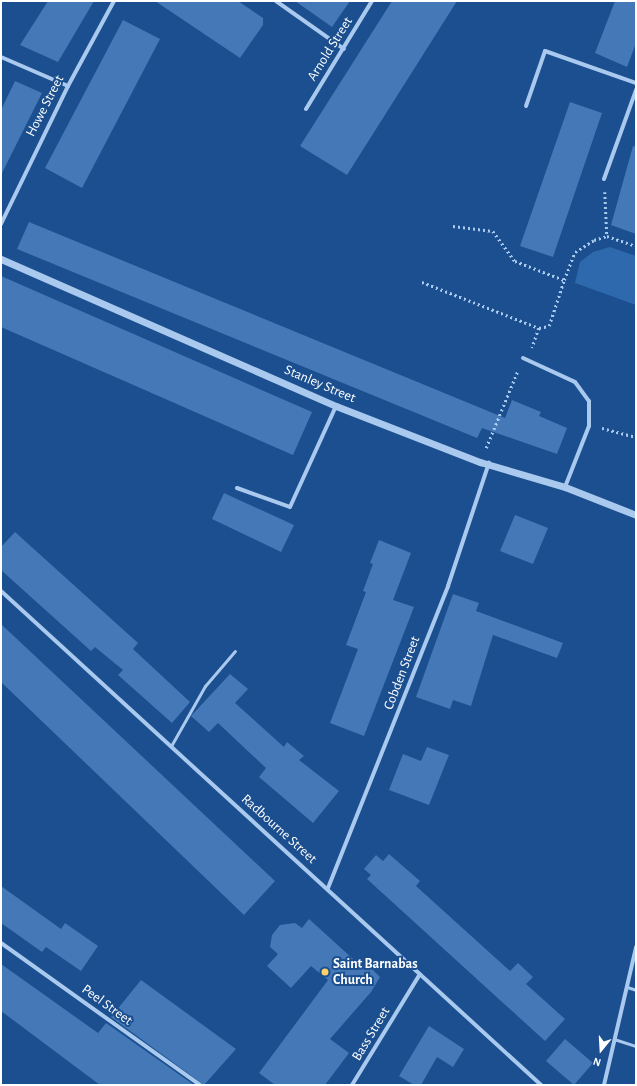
<!DOCTYPE html>
<html>
<head>
<meta charset="utf-8">
<style>
	body { margin:0 }
	#map { position:relative; width:637px; height:1086px; overflow:hidden; background:#1b4f8f; font-family:"Alegreya Sans",sans-serif }
	div>[style] { position:absolute }
	[style*='--x'] { left:calc(var(--x)*1px); top:calc(var(--y)*1px); width:calc(var(--w)*1px); rotate:calc(var(--a)*1deg) }
	.green>* { inset:0; background:#2e69ad }
	.building>* { inset:0; background:#4478b7 }
	.path>* { height:2.5px; margin-top:-1.25px; transform-origin:0; background:repeating-linear-gradient(90deg,#a9c9ee 0 2px,transparent 0 5px) }
	.service>* { height:3px; margin:-1.5px; padding:0 1.5px; transform-origin:1.5px; border-radius:1.5px; background:#a9c9ee }
	.minor>* { height:4px; margin:-2px; padding:0 2px; transform-origin:2px; border-radius:2px; background:#a9c9ee }
	.tertiary>* { height:7px; margin:-3.5px; padding:0 3.5px; transform-origin:3.5px; border-radius:3.5px; background:#a9c9ee }
	.dots>* { width:11px; height:11px; translate:-50% -50%; box-sizing:border-box; border:2px solid #1b4f8f; border-radius:50% }
	span { translate:-50% -50%; white-space:nowrap; text-align:center; line-height:1.15; -webkit-text-stroke:4px #1b4f8f; paint-order:stroke }
	.street-label { font-size:14px; color:#fff }
	.poi-label { font-size:14px; color:#fff; font-weight:700 }
	.left { translate:0 -50%; text-align:left }
	.frame { position:absolute; inset:0; border:2px solid #fff; pointer-events:none }
	.north { position:absolute; left:581px; top:1030px; width:40px; height:40px; -webkit-text-stroke:3px #1b4f8f; paint-order:stroke; rotate:198deg; font-size:11px; font-weight:700; line-height:16px; text-align:center; color:#fff }
	.north::after { content:''; display:block; margin:auto; width:14px; height:18px; background:#fff; clip-path:polygon(50% 0,100% 100%,50% 72%,0 100%) }
</style>
</head>
<body>
<div id="map">
	<div class="green">
		<i style="clip-path:polygon(610px 247px,636px 256px,636px 305px,575px 283px,580px 262px,593px 252px)"></i>
	</div>
	<div class="building">
		<i style="clip-path:polygon(48px 1px,94px 1px,58px 62px,20px 45px)"></i>
		<i style="clip-path:polygon(155px 1px,238px 1px,263px 18px,263px 25px,240px 58px)"></i>
		<i style="clip-path:polygon(295px 1px,350px 1px,332px 27px)"></i>
		<i style="clip-path:polygon(392px 1px,457px 1px,347px 175px,300px 146px)"></i>
		<i style="clip-path:polygon(615px 1px,636px 1px,636px 43px,627px 67px,595px 53px)"></i>
		<i style="clip-path:polygon(123px 20px,160px 39px,82px 188px,45px 168px)"></i>
		<i style="clip-path:polygon(15px 81px,42px 93px,1px 175px,1px 110px)"></i>
		<i style="clip-path:polygon(570px 102px,602px 113px,553px 257px,520px 246px)"></i>
		<i style="clip-path:polygon(633px 146px,636px 147px,636px 234px,611px 225px)"></i>
		<i style="clip-path:polygon(29px 222px,505px 418px,512px 400px,541px 412px,539px 416px,567px 428px,557px 454px,482px 428px,477px 438px,17px 249px)"></i>
		<i style="clip-path:polygon(1px 276px,312px 412px,293px 455px,1px 327px)"></i>
		<i style="clip-path:polygon(224px 493px,294px 525px,281px 552px,212px 519px)"></i>
		<i style="clip-path:polygon(515px 515px,548px 528px,533px 564px,500px 551px)"></i>
		<i style="clip-path:polygon(15px 532px,138px 643px,133px 649px,190px 702px,172px 723px,118px 675px,123px 670px,95px 647px,91px 651px,1px 570px,1px 547px)"></i>
		<i style="clip-path:polygon(379px 540px,411px 553px,393px 600px,414px 607px,364px 736px,330px 723px,358px 649px,346px 645px,366px 592px,363px 591px,373px 564px,370px 563px)"></i>
		<i style="clip-path:polygon(453px 594px,479px 603px,476px 611px,563px 643px,557px 658px,493px 635px,471px 706px,453px 700px,450px 709px,416px 697px)"></i>
		<i style="clip-path:polygon(1px 624px,275px 881px,244px 915px,1px 682px)"></i>
		<i style="clip-path:polygon(230px 674px,248px 689px,235px 703px,284px 747px,287px 742px,304px 756px,299px 760px,339px 791px,313px 823px,259px 777px,266px 768px,218px 723px,209px 732px,191px 716px)"></i>
		<i style="clip-path:polygon(427px 747px,449px 755px,429px 805px,389px 790px,403px 754px,421px 761px)"></i>
		<i style="clip-path:polygon(389px 854px,420px 881px,416px 886px,510px 971px,518px 963px,533px 977px,526px 984px,565px 1019px,545px 1041px,367px 879px,371px 875px,364px 869px,376px 855px,383px 861px)"></i>
		<i style="clip-path:polygon(1px 886px,61px 929px,65px 923px,98px 946px,81px 971px,46px 947px,42px 952px,1px 923px)"></i>
		<i style="clip-path:polygon(309px 919px,363px 968px,366px 963px,380px 977px,371px 992px,330px 1039px,349px 1053px,325px 1085px,275px 1085px,259px 1073px,328px 980px,311px 966px,291px 988px,267px 966px,278px 954px,270px 947px,272px 935px,280px 925px,295px 923px,302px 928px)"></i>
		<i style="clip-path:polygon(1px 964px,98px 1033px,106px 1023px,194px 1085px,100px 1085px,1px 1011px)"></i>
		<i style="clip-path:polygon(141px 980px,236px 1049px,204px 1085px,111px 1017px)"></i>
		<i style="clip-path:polygon(429px 1026px,464px 1049px,453px 1067px,437px 1057px,421px 1085px,414px 1085px,399px 1076px)"></i>
		<i style="clip-path:polygon(565px 1039px,593px 1063px,574px 1085px,546px 1061px)"></i>
	</div>
	<div class="path">
		<i style="--x:605;--y:192;--w:44;--a:87.4"></i>
		<i style="--x:607;--y:236;--w:31;--a:19"></i>
		<i style="--x:453;--y:226;--w:40;--a:7.1"></i>
		<i style="--x:493;--y:231;--w:37;--a:54"></i>
		<i style="--x:515;--y:261;--w:53;--a:21.2"></i>
		<i style="--x:564;--y:280;--w:30;--a:-69"></i>
		<i style="--x:575;--y:252;--w:22;--a:-32"></i>
		<i style="--x:594;--y:240;--w:14;--a:-17"></i>
		<i style="--x:422;--y:282;--w:126;--a:21.5"></i>
		<i style="--x:539;--y:328;--w:21;--a:109"></i>
		<i style="--x:539;--y:328;--w:10;--a:-11"></i>
		<i style="--x:549;--y:326;--w:48;--a:-71.9"></i>
		<i style="--x:602;--y:428;--w:35;--a:15"></i>
		<i style="--x:486;--y:448;--w:84;--a:-67.7"></i>
	</div>
	<div class="service">
		<i style="--x:171;--y:746;--w:69;--a:-60.5"></i>
		<i style="--x:205;--y:686;--w:46;--a:-49.4"></i>
		<i style="--x:627;--y:987;--w:9;--a:18"></i>
		<i style="--x:614;--y:1039;--w:23;--a:18"></i>
	</div>
	<div class="minor">
		<i style="--x:276;--y:1;--w:83;--a:35.2"></i>
		<i style="--x:1;--y:57;--w:73;--a:23.4"></i>
		<i style="--x:526;--y:106;--w:58;--a:-70.9"></i>
		<i style="--x:545;--y:51;--w:96;--a:19.4"></i>
		<i style="--x:306;--y:109;--w:127;--a:-58.6"></i>
		<i style="--x:604;--y:179;--w:95;--a:-70.2"></i>
		<i style="--x:1;--y:224;--w:153;--a:-64.1"></i>
		<i style="--x:68;--y:86;--w:97;--a:-61.6"></i>
		<i style="--x:523;--y:358;--w:57;--a:24.8"></i>
		<i style="--x:575;--y:382;--w:24;--a:54"></i>
		<i style="--x:589;--y:401;--w:25;--a:90"></i>
		<i style="--x:589;--y:426;--w:66;--a:111.5"></i>
		<i style="--x:237;--y:488;--w:56;--a:19.7"></i>
		<i style="--x:290;--y:507;--w:111;--a:-65.5"></i>
		<i style="--x:1;--y:591;--w:732;--a:42.45"></i>
		<i style="--x:328;--y:888;--w:325;--a:-68.3"></i>
		<i style="--x:448;--y:586;--w:130;--a:-71.6"></i>
		<i style="--x:1;--y:943;--w:244;--a:35.5"></i>
		<i style="--x:352;--y:1085;--w:130;--a:-58.5"></i>
		<i style="--x:604;--y:1085;--w:142;--a:-76.9"></i>
	</div>
	<div class="tertiary">
		<i style="--x:1;--y:259;--w:366;--a:23.7"></i>
		<i style="--x:336;--y:406;--w:155;--a:21.3"></i>
		<i style="--x:480;--y:462;--w:89;--a:16.4"></i>
		<i style="--x:565;--y:487;--w:76;--a:21.5"></i>
	</div>
	<div class="dots">
		<i style="left:325px;top:972px;background:#ffd166"></i>
	</div>
	<div class="street-label">
		<span style="left:330px;top:49px;rotate:-58deg">Arnold Street</span>
		<span style="left:45px;top:106px;rotate:-63deg">Howe Street</span>
		<span style="left:320px;top:384px;rotate:23deg">Stanley Street</span>
		<span style="left:402px;top:673px;rotate:-69deg">Cobden Street</span>
		<span style="left:279px;top:829px;rotate:42deg">Radbourne Street</span>
		<span style="left:107px;top:1005px;rotate:36deg">Peel Street</span>
		<span style="left:371px;top:1034px;rotate:-59deg">Bass Street</span>
	</div>
	<div class="poi-label">
		<span class="left" style="left:333px;top:972px">Saint Barnabas<br>Church</span>
	</div>
	<div class="frame"></div>
	<div class="north">N</div>
</div>
</body>
</html>
